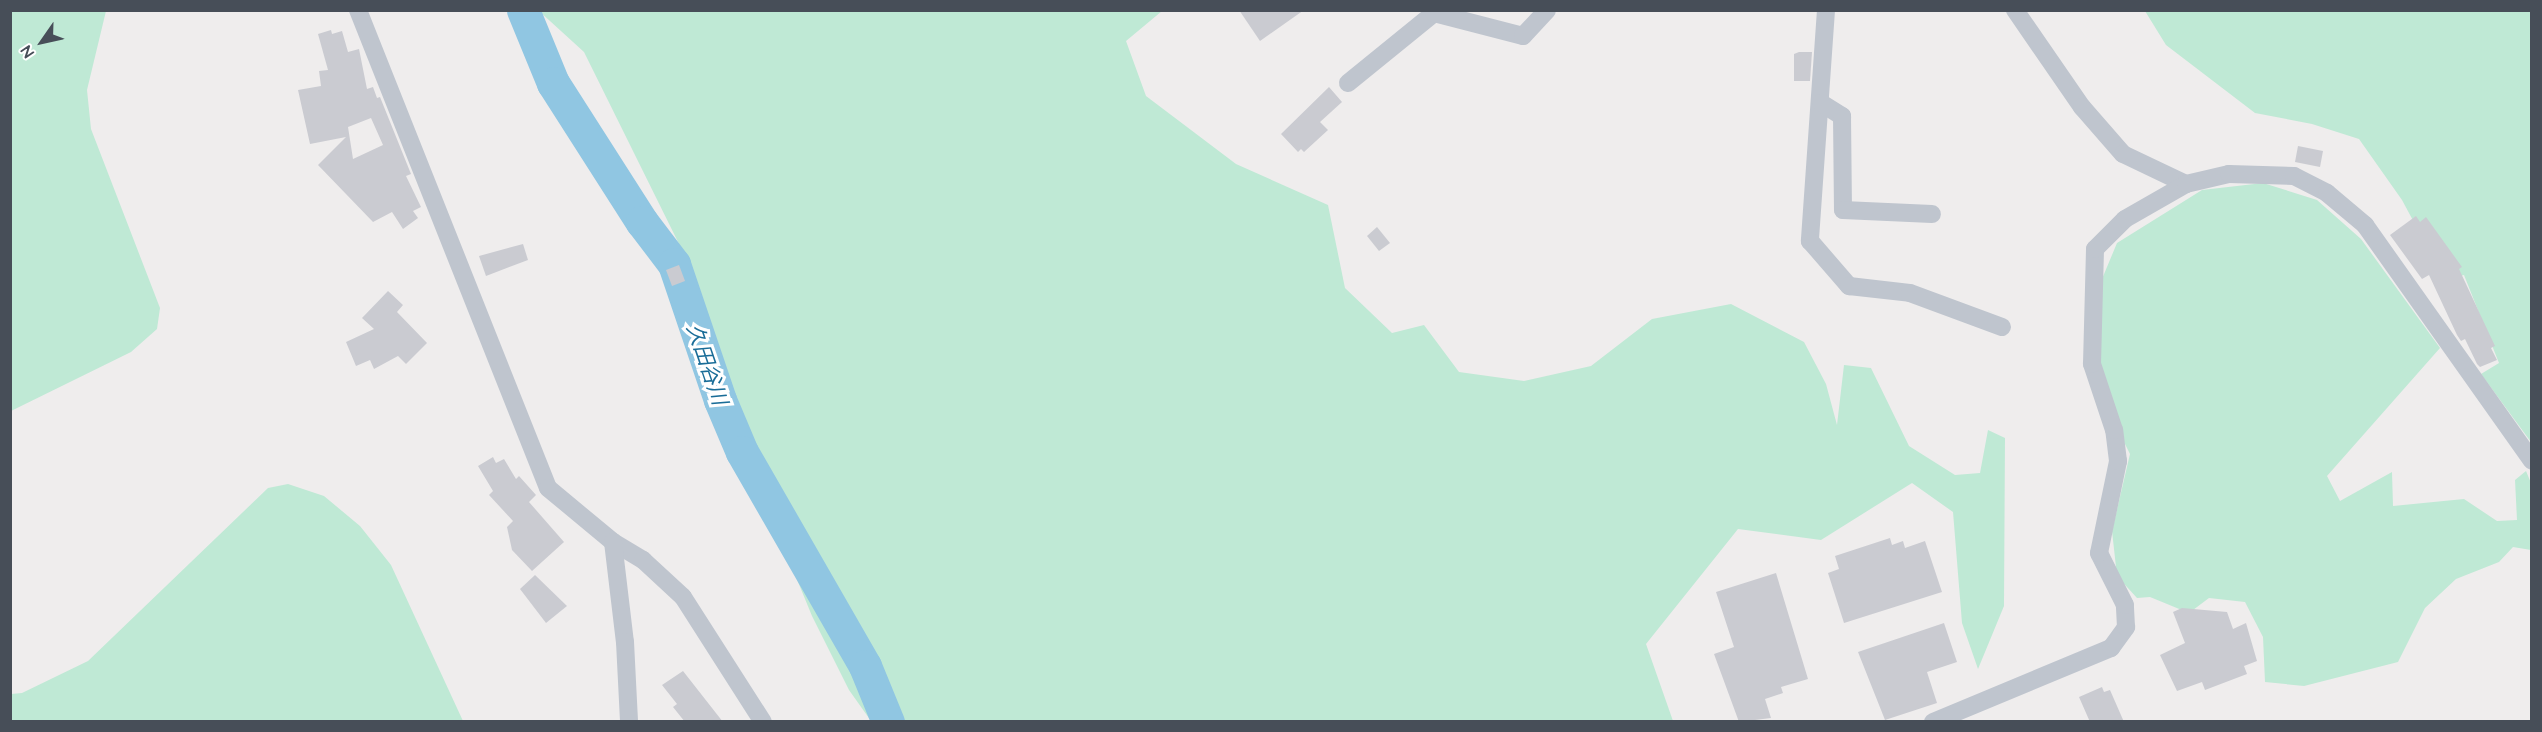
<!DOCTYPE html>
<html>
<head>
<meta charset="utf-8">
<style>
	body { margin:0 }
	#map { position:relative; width:2542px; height:732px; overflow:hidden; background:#efeded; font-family:Quicksand,"Noto Sans JP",sans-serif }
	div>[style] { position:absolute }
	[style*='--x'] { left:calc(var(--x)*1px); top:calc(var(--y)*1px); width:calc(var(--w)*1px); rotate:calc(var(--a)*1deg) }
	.green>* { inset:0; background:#bfe9d5 }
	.river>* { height:33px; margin:-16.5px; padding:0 16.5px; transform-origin:16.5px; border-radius:16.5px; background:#90c6e2 }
	.building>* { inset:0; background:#cacbd1 }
	.minor>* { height:18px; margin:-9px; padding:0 9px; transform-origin:9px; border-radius:9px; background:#bfc5ce }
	span { translate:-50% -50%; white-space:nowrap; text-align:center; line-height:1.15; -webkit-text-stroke:6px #fff; paint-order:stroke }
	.water-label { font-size:21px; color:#1a6d98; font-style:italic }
	.frame { position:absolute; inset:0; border:12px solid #474e58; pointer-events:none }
	.north { position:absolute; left:12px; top:12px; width:60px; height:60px; -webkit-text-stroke:4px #fff; paint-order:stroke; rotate:236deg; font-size:16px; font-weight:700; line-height:24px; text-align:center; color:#474e58 }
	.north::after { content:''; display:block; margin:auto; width:21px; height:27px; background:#474e58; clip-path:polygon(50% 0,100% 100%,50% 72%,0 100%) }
</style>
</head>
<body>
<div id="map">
	<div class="green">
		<i style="clip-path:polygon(11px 10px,106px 11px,87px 90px,91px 129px,160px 308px,157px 329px,131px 352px,11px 411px)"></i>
		<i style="clip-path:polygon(539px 11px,1162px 11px,1126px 41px,1146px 96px,1236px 164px,1328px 205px,1345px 288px,1392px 333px,1424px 325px,1459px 372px,1524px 381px,1591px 366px,1652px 319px,1731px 304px,1804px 342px,1826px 384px,1837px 425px,1844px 365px,1871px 368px,1909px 446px,1955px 475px,1980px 473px,1988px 430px,2005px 438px,2004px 606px,1978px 669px,1962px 623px,1953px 512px,1912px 483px,1821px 540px,1738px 529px,1646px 644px,1673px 721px,871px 721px,849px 690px,812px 616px,759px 487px,680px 246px,584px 52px)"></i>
		<i style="clip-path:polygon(2145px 11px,2531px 11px,2531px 442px,2481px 374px,2499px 363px,2464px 275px,2445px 280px,2402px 200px,2359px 139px,2312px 124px,2255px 113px,2166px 45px)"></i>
		<i style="clip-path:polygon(2263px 183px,2317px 200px,2361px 239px,2440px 348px,2327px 476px,2340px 501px,2392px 472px,2393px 506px,2464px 499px,2497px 521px,2517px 520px,2515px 480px,2526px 471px,2531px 483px,2531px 550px,2513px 547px,2499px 562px,2456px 579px,2425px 608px,2398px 662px,2304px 686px,2265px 682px,2263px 637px,2245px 602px,2209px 598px,2189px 613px,2150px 597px,2137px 598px,2117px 576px,2112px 531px,2130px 454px,2108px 410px,2098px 356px,2102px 279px,2117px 243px,2202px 190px)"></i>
		<i style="clip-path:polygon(288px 484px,324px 496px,360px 526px,391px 565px,463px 721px,11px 721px,11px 694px,22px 693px,88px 661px,268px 488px)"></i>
	</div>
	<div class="river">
		<i style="--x:523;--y:10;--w:79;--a:67.7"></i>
		<i style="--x:553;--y:83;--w:165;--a:57.4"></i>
		<i style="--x:642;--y:222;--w:53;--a:52.7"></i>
		<i style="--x:674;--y:264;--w:144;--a:71.3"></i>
		<i style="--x:720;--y:400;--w:56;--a:67.1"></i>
		<i style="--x:742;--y:452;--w:247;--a:60.1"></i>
		<i style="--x:865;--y:666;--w:61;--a:67.7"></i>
	</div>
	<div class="building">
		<i style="clip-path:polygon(1239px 10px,1304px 10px,1260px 41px)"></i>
		<i style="clip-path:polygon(evenodd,331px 30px,332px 34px,342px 31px,348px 52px,359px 49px,367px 89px,373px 87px,377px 98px,380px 97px,411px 174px,406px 176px,421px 207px,413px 211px,418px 218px,403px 229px,392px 212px,373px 222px,318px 165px,346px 137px,310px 144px,298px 90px,321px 86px,319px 71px,328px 70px,318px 34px,331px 30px,371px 118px,383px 145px,353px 159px,348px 127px,371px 118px)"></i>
		<i style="clip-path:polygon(1799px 52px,1812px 52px,1810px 81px,1794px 81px,1794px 54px)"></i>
		<i style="clip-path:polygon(1329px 87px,1342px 102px,1320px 122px,1328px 130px,1304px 152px,1301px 149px,1298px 152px,1281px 134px)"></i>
		<i style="clip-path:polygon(2298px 146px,2323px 151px,2320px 167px,2295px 162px)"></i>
		<i style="clip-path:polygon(2416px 216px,2420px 222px,2426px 217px,2462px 267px,2459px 269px,2495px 346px,2491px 348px,2497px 360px,2480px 367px,2477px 364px,2465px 339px,2461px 341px,2457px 335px,2429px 275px,2422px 279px,2390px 235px)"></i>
		<i style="clip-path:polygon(1377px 227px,1390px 243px,1379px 251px,1367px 236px)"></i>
		<i style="clip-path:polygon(523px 244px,528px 260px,486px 276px,479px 256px)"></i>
		<i style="clip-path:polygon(679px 265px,685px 281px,672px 286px,666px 270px)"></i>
		<i style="clip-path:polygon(388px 291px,403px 305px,397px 312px,427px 343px,406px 364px,398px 356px,374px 369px,370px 360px,356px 366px,346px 342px,374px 329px,362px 318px)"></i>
		<i style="clip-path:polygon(493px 457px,496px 463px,504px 459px,516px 479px,519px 476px,536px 495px,529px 502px,564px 542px,532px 571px,512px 550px,507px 527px,513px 521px,489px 495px,493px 491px,478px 466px)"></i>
		<i style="clip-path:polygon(1890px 538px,1892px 545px,1903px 541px,1905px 548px,1925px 541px,1942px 592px,1844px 623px,1828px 573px,1839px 569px,1835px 556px)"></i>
		<i style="clip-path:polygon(1776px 573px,1808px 679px,1781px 687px,1783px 693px,1765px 699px,1771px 718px,1739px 722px,1714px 654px,1734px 647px,1716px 592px)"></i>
		<i style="clip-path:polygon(535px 575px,567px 606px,546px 623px,520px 589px)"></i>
		<i style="clip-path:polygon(2182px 608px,2227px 612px,2233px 629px,2246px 623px,2257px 661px,2244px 666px,2247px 674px,2205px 690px,2202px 682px,2177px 691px,2160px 655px,2185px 643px,2173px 612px)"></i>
		<i style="clip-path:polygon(1944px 623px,1957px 662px,1927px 672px,1937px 703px,1885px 720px,1858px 652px)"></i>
		<i style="clip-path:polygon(683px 671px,723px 722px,685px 722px,673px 707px,677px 704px,662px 685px)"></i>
		<i style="clip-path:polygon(2102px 687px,2104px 692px,2110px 690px,2124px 722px,2090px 722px,2079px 697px)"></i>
	</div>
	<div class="minor">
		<i style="--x:358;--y:10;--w:514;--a:68.32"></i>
		<i style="--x:548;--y:488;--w:85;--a:39.7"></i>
		<i style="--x:613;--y:542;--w:35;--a:31"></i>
		<i style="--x:643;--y:560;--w:54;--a:42.8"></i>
		<i style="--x:683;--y:597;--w:148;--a:57.4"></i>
		<i style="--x:1826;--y:10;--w:232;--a:94"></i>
		<i style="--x:1810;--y:241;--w:60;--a:49.1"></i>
		<i style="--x:1849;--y:286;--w:61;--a:6.5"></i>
		<i style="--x:1910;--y:293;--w:98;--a:20.3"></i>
		<i style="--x:2015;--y:10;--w:118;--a:55.4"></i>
		<i style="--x:2082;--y:107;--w:62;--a:48.9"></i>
		<i style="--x:2123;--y:154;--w:70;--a:25.5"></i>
		<i style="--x:1348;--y:83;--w:111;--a:-39.1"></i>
		<i style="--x:1434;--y:13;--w:92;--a:14.5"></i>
		<i style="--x:1523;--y:36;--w:35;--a:-47"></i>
		<i style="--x:1821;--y:103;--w:25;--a:32"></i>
		<i style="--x:1842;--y:116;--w:94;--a:89.4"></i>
		<i style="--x:1843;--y:210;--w:89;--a:2.6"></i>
		<i style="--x:613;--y:542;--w:101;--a:83.2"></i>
		<i style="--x:625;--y:642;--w:80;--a:87.1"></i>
		<i style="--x:1933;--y:722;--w:193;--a:-22.6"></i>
		<i style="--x:2111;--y:648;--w:26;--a:-54"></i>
		<i style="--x:2126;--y:627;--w:22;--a:-93"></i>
		<i style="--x:2125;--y:605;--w:58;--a:-116.6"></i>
		<i style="--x:2099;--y:553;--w:94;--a:-78.3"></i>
		<i style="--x:2118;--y:461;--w:31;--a:-97"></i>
		<i style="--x:2114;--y:430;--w:70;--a:-108.4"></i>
		<i style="--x:2092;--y:364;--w:115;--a:-88.5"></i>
		<i style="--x:2095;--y:249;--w:42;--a:-45"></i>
		<i style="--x:2125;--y:219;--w:70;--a:-29.8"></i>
		<i style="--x:2186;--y:184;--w:44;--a:-13.1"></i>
		<i style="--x:2229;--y:174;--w:65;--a:1.8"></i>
		<i style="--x:2294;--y:176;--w:37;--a:27"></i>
		<i style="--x:2327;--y:193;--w:50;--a:40.1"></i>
		<i style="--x:2365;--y:225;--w:289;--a:54.7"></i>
	</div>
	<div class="water-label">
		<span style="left:708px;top:364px;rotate:71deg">久田谷川</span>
	</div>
	<div class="frame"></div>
	<div class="north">N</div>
</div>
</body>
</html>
